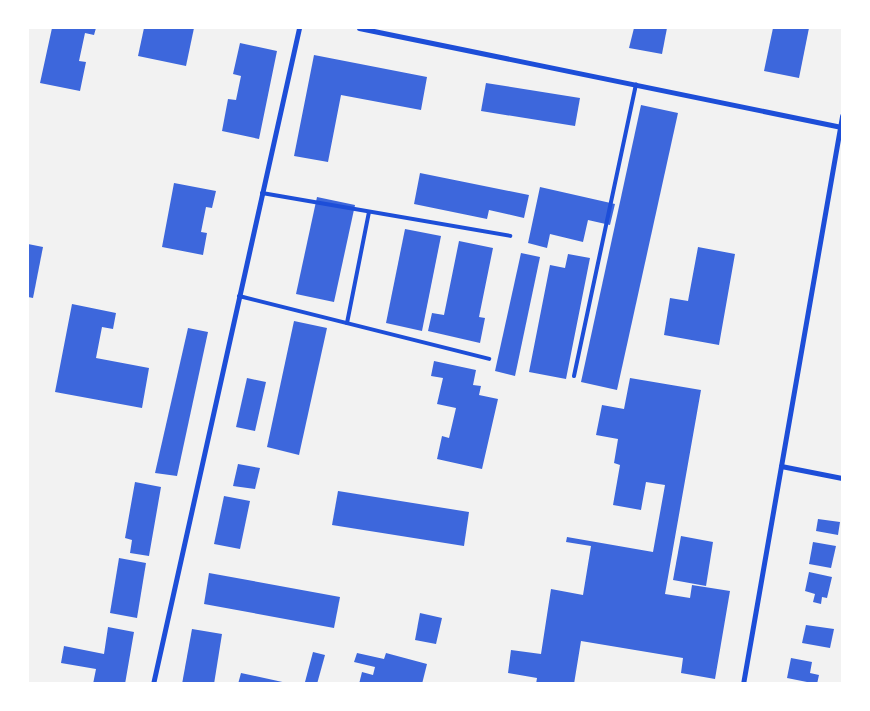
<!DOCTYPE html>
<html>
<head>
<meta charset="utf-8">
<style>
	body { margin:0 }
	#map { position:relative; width:870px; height:711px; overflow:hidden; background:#f2f2f2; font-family:Montserrat,sans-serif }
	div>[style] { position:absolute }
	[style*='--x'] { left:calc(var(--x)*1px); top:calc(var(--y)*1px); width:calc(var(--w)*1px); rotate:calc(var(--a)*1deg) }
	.building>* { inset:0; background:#3d67dc }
	.service>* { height:4px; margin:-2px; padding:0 2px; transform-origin:2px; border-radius:2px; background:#1d4ed8 }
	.minor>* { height:5px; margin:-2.5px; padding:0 2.5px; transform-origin:2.5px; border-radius:2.5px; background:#1d4ed8 }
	span { translate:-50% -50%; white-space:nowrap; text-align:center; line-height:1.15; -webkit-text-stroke:4.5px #fff; paint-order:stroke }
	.frame { position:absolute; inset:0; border:29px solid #fff; pointer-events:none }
</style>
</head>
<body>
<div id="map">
	<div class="building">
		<i style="clip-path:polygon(52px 28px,96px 28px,94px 35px,85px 33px,79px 61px,86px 62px,80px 91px,40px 83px)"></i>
		<i style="clip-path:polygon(144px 28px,194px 28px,186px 66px,138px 56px)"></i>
		<i style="clip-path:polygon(634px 28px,667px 28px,662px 54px,629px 48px)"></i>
		<i style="clip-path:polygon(773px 28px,809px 28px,799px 78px,764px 71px)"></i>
		<i style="clip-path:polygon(240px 43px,277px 51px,259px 139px,222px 131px,228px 99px,236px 100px,241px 76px,233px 74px)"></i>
		<i style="clip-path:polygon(314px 55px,427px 77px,421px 110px,341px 95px,328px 162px,294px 156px)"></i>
		<i style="clip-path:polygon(486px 83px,580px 98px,575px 126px,481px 111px)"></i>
		<i style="clip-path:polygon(641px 105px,678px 113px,617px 390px,581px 382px)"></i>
		<i style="clip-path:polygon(420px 173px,529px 195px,524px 218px,489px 210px,487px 219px,414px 204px)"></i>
		<i style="clip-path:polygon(174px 183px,216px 191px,212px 208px,206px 207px,201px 232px,207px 233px,203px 255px,162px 247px)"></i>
		<i style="clip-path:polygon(540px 187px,615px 204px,610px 225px,588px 220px,583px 242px,550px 234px,547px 248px,528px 243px)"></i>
		<i style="clip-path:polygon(317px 197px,355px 205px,334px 302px,296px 294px)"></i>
		<i style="clip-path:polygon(405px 229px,441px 236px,422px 331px,386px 323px)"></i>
		<i style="clip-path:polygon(459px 241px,493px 248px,479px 317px,485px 318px,480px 343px,428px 331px,432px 313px,444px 315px)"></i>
		<i style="clip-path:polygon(28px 244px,43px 247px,33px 298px,28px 297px)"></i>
		<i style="clip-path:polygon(698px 247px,735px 254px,719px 345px,664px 335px,670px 298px,688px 301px)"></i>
		<i style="clip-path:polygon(521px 253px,540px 257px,515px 376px,495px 371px)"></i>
		<i style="clip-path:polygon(568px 254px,590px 258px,566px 379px,529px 372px,550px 265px,565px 268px)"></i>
		<i style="clip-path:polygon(72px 304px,116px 313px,113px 329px,102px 327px,96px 358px,149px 368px,142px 408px,55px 392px)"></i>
		<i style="clip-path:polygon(294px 321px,327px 328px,299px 455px,267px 447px)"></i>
		<i style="clip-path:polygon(188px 328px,208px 332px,177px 476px,155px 473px)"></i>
		<i style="clip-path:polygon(434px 361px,476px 370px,473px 385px,481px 386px,479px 395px,498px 399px,482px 469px,437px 459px,442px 436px,449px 438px,456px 408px,437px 404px,443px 378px,431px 376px)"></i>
		<i style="clip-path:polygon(247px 378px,266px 382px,255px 431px,236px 427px)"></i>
		<i style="clip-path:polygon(630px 378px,701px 390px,665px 594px,690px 598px,692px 585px,730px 591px,715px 679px,681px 673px,683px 658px,581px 641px,574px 684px,536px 684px,537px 678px,508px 673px,511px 650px,541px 654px,551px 589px,583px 595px,591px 546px,566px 542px,567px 537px,653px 552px,665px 485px,646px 482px,641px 510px,613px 505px,620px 465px,614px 463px,618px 439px,596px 435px,602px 405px,624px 409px)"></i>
		<i style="clip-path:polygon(238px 464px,260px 468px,255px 489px,233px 486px)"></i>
		<i style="clip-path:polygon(135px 482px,161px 487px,149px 556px,130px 553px,132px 540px,125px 538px)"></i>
		<i style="clip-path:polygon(338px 491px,469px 512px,464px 546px,332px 525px)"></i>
		<i style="clip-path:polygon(224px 496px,250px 501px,240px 549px,214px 544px)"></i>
		<i style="clip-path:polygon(818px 519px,840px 522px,838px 535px,816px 531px)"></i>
		<i style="clip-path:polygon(681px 536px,713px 542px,706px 586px,673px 580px)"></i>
		<i style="clip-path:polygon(813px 542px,836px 546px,831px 568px,809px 564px)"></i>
		<i style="clip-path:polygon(119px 558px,146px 563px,137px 618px,110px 613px)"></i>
		<i style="clip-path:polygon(809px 572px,832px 577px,827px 598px,822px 597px,821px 604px,813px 602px,815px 594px,805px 591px)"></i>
		<i style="clip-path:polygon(209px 573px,340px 597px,334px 628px,204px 604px)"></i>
		<i style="clip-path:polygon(420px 613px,442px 618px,436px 644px,415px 640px)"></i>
		<i style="clip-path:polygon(806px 625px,834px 629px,830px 648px,802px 643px)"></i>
		<i style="clip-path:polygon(108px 627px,134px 632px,125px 684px,93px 684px,96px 669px,61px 663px,64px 646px,104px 654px)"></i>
		<i style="clip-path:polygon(192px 629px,222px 634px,214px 684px,182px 684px)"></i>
		<i style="clip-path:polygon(313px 652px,325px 655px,317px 684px,305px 682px)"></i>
		<i style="clip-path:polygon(357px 653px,384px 659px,386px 653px,427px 664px,422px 684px,359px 684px,362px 672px,373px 675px,375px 667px,354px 662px)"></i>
		<i style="clip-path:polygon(791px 658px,812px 662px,810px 673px,819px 675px,817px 684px,787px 678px)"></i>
		<i style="clip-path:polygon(241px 673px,287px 683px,287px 684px,238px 684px)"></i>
	</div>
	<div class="service">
		<i style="--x:262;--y:193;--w:252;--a:9.8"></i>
		<i style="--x:239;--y:296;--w:258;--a:14.1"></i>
		<i style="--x:347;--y:323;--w:113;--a:-78.8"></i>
		<i style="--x:574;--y:376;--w:298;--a:-78"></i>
	</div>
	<div class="minor">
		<i style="--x:359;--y:28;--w:491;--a:11.6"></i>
		<i style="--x:781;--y:466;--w:62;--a:11.1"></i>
		<i style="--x:153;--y:684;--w:672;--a:-77.45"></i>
		<i style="--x:743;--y:684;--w:577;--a:-80.11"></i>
	</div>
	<div class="frame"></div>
</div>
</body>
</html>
